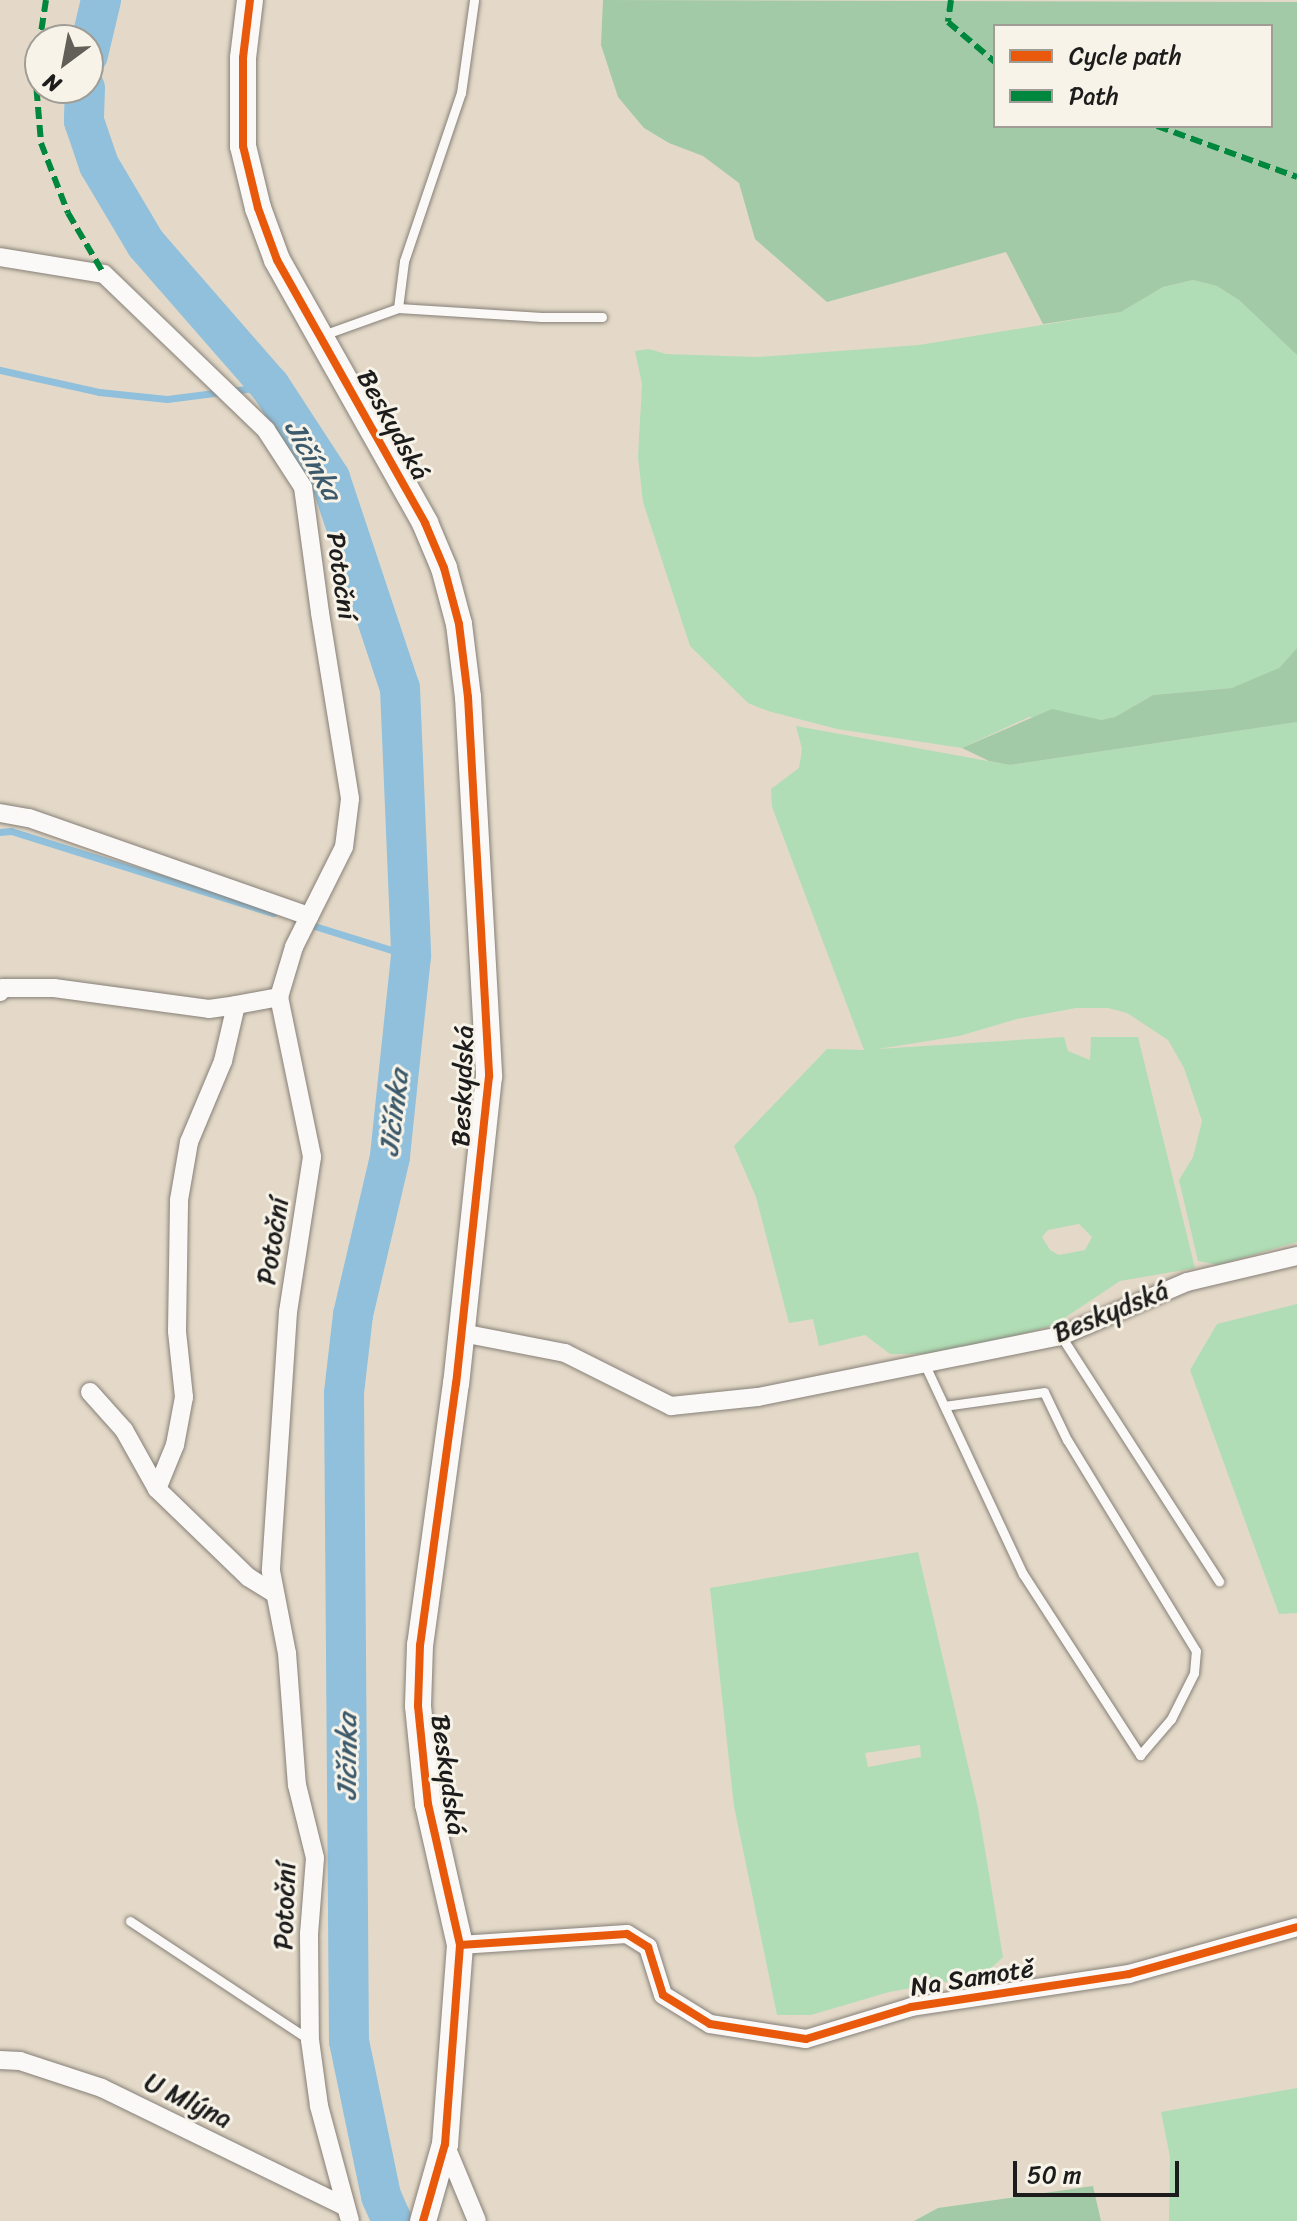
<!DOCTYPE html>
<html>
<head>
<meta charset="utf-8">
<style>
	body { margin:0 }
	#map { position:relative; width:1297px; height:2221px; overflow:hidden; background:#e4d9c8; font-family:Sriracha,sans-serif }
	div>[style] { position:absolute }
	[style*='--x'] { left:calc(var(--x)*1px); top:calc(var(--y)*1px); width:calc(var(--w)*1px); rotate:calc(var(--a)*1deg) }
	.green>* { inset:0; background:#b0ddb5 }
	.forest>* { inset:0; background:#a2caa6 }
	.stream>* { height:7px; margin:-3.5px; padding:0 3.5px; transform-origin:3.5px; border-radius:3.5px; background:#90c0dc }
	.river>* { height:40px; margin:-20px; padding:0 20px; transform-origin:20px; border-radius:20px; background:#90c0dc }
	.roads { filter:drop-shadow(0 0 2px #868078) drop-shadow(0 0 2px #868078) }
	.lane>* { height:9px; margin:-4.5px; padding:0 4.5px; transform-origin:4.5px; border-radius:4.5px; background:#fbf9f7 }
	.street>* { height:18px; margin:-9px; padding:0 9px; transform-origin:9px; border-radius:9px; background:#fbf9f7 }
	.secondary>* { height:26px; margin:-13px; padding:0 13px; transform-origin:13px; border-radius:13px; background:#fbf9f7 }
	.quiet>* { height:6px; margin-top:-3px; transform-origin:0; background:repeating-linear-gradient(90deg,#00873e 0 12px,transparent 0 18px) }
	.cycleway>* { height:8px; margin:-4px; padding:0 4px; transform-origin:4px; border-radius:4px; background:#e8590c }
	span { translate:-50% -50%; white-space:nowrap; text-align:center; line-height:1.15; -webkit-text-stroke:6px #f7f3e8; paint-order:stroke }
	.street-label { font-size:26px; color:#1c1c1c }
	.water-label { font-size:28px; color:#3c5a6c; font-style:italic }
	.legend { position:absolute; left:993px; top:24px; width:280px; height:104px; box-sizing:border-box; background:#f7f3e8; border:2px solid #9f9d96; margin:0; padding:10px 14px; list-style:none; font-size:24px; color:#1c1c1c }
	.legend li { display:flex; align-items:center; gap:16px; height:40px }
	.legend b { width:40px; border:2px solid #9f9d96 }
	.north { position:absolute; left:24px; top:24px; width:80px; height:80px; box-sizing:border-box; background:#f7f3e8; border:2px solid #9f9d96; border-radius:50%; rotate:212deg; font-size:22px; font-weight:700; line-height:32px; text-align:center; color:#1c1c1c }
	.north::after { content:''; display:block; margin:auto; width:28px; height:36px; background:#625e58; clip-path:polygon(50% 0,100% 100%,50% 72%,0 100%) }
	.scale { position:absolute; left:1013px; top:2161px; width:166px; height:36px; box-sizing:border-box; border:4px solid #1c1c1c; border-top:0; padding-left:10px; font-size:24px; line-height:28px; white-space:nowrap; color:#1c1c1c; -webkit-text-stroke:6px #f7f3e8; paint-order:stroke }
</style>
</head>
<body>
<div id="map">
	<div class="green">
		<i style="clip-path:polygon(1193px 280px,1217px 286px,1239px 300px,1297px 355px,1297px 648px,1279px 668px,1257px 680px,1232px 688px,1153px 695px,1115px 717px,1101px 720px,1029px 717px,962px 748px,837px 729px,768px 711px,748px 703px,690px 646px,643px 502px,638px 457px,642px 384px,635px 351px,649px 349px,666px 354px,758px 357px,919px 345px,1121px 312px,1163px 287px)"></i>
		<i style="clip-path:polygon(evenodd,1297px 722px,1297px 1242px,1218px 1265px,1198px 1261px,1179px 1180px,1193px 1157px,1202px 1121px,1184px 1068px,1168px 1040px,1127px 1013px,1108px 1008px,1076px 1008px,1017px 1019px,959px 1036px,878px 1049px,1064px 1037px,1068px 1051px,1090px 1060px,1091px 1037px,1138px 1037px,1195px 1268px,1120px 1281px,1054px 1325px,954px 1354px,890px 1354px,865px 1335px,819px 1346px,813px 1319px,789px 1323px,756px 1197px,734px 1146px,827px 1049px,864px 1050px,772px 807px,771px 789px,799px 768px,802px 749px,796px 726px,1010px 765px,1297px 722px,1079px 1224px,1092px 1237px,1085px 1250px,1059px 1255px,1050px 1250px,1042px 1237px,1048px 1230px,1079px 1224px)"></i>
		<i style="clip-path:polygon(1297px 1304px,1297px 1613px,1279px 1614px,1190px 1370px,1217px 1324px)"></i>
		<i style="clip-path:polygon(evenodd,918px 1552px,978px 1808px,1003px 1957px,984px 1975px,889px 1992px,811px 2015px,777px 2015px,734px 1806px,710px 1588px,918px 1552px,920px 1745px,921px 1757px,868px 1767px,865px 1753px,920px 1745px)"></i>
		<i style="clip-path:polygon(1297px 2088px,1297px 2221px,1169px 2221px,1170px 2157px,1161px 2112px)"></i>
	</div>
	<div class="forest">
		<i style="clip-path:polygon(evenodd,603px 0,1297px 2px,1297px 355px,1239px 300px,1217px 286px,1193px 280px,1163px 287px,1121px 312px,1043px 324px,1006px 252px,827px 302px,755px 239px,739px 183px,703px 156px,669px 143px,644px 128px,618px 97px,601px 45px,603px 0,995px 26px,1271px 26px,1271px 126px,995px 126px,995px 26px)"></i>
		<i style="clip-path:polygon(1297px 648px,1297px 722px,1010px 765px,989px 761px,962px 748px,1052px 709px,1101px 720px,1115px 717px,1153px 695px,1232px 688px,1279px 668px)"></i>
		<i style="clip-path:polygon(1093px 2186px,1101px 2221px,914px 2221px,938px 2208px)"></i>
	</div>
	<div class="stream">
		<i style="--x:0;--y:370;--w:101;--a:12.5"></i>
		<i style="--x:99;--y:392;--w:68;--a:5.9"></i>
		<i style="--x:167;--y:399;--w:104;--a:-7.2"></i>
		<i style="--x:0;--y:832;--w:11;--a:-5"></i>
		<i style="--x:11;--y:831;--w:275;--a:17.4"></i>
		<i style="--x:308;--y:924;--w:108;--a:17.3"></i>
	</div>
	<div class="river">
		<i style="--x:88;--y:55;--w:57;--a:-76.7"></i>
		<i style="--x:85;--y:88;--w:33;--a:92"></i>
		<i style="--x:84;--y:121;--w:46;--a:71.2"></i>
		<i style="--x:99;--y:165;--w:92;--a:59.3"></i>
		<i style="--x:146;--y:244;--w:189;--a:48.9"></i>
		<i style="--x:270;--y:386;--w:110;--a:56.9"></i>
		<i style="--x:330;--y:478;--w:221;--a:71.6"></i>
		<i style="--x:400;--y:688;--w:268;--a:87.6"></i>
		<i style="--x:411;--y:956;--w:202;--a:96"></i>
		<i style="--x:390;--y:1157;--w:162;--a:103.2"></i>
		<i style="--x:353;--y:1315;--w:79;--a:96.6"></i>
		<i style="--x:344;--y:1393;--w:648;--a:89.56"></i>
		<i style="--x:349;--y:2041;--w:158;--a:78.3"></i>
		<i style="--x:381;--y:2196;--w:27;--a:66"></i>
	</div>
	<div class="roads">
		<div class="lane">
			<i style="--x:398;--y:308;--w:47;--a:-82.7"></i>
			<i style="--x:404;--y:261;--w:177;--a:-71.3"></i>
			<i style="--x:461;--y:93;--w:94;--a:-82"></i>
			<i style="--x:323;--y:335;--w:80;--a:-19.8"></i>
			<i style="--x:398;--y:308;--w:144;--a:3.6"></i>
			<i style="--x:542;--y:317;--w:60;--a:0"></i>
			<i style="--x:1061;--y:1336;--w:292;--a:57.2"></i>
			<i style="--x:924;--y:1363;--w:233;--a:64.9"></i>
			<i style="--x:1023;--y:1574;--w:216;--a:57.1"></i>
			<i style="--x:1140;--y:1755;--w:48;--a:-49.3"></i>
			<i style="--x:1171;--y:1719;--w:51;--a:-63.4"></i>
			<i style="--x:1194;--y:1673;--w:22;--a:-85"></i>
			<i style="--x:1196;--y:1651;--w:247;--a:-121.4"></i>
			<i style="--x:1067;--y:1440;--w:53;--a:-115.6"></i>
			<i style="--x:1044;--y:1392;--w:100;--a:172"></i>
			<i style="--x:130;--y:1921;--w:216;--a:33.5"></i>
		</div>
		<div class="street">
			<i style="--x:0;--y:257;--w:105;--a:9.3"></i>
			<i style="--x:104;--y:274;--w:225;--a:43.9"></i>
			<i style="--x:266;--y:430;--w:68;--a:57"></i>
			<i style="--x:303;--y:487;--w:127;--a:82.3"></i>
			<i style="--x:320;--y:613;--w:188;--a:80.8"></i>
			<i style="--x:350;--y:799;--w:48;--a:97.1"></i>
			<i style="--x:344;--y:847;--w:112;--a:116.6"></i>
			<i style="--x:294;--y:947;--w:52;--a:106.7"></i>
			<i style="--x:279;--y:997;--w:163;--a:78.3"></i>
			<i style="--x:312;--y:1157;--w:157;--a:98.8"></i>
			<i style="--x:288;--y:1312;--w:260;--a:93.8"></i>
			<i style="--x:271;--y:1571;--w:84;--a:79"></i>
			<i style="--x:287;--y:1653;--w:132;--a:85.7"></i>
			<i style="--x:297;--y:1785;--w:75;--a:76.1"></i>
			<i style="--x:315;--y:1858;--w:76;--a:94.5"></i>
			<i style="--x:309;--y:1934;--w:106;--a:89.5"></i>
			<i style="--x:310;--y:2040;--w:67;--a:82.2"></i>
			<i style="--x:319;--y:2106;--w:119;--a:74.9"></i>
			<i style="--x:0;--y:813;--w:29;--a:10"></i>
			<i style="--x:29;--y:818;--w:297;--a:19.3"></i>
			<i style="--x:0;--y:992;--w:5;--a:-53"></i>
			<i style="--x:3;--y:988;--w:51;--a:0"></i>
			<i style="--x:54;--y:988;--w:156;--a:7.7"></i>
			<i style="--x:209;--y:1009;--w:27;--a:-8"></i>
			<i style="--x:462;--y:1333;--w:105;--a:11"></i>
			<i style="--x:565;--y:1353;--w:119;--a:26.6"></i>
			<i style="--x:671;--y:1406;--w:87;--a:-5.9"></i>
			<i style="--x:758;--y:1397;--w:309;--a:-11.4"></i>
			<i style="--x:1061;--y:1336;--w:137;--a:-23.2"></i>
			<i style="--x:1187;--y:1282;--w:113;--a:-13.3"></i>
			<i style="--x:90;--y:1392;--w:51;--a:48.2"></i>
			<i style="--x:124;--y:1430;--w:68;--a:60.8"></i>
			<i style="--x:157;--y:1489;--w:127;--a:44"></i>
			<i style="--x:248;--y:1577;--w:31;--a:32"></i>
			<i style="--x:157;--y:1489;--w:48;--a:-67.8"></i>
			<i style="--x:175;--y:1445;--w:49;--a:-79.4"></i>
			<i style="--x:184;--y:1397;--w:66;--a:-96.1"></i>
			<i style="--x:177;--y:1331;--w:131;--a:-89.1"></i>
			<i style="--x:179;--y:1200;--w:59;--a:-80.2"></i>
			<i style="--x:189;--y:1142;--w:88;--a:-67.2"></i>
			<i style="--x:223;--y:1061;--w:57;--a:-76.9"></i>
			<i style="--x:236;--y:1005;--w:44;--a:-10.5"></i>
			<i style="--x:460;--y:1945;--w:167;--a:-3.8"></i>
			<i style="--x:627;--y:1934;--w:25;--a:32"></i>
			<i style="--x:648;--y:1947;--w:50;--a:72.6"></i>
			<i style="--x:663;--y:1995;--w:55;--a:31.7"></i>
			<i style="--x:710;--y:2024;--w:97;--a:8.9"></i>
			<i style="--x:806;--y:2039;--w:110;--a:-16.9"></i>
			<i style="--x:911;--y:2007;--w:220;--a:-8.6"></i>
			<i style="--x:1129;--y:1974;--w:174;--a:-15.6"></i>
			<i style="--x:0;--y:2060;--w:20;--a:3"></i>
			<i style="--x:20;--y:2061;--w:86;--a:18.2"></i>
			<i style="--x:102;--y:2088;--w:271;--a:26"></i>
			<i style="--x:445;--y:2144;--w:83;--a:67.4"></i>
		</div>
		<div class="secondary">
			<i style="--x:250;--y:0;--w:58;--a:96.9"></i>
			<i style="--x:243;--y:58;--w:88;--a:90"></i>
			<i style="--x:243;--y:146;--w:64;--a:76.4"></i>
			<i style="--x:258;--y:208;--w:55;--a:69.9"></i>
			<i style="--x:277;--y:260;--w:302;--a:60.6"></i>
			<i style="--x:425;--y:523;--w:49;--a:67.1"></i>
			<i style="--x:444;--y:568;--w:58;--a:75"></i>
			<i style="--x:459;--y:624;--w:74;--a:83"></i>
			<i style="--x:468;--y:697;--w:380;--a:86.8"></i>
			<i style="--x:489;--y:1076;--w:309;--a:96.1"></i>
			<i style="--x:456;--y:1383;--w:264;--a:97.8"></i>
			<i style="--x:420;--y:1645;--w:61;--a:91.9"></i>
			<i style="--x:418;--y:1706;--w:99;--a:84.2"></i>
			<i style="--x:428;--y:1804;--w:145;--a:77.2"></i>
			<i style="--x:460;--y:1945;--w:200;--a:94.3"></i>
			<i style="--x:445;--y:2144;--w:80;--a:105.9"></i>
		</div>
	</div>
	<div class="quiet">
		<i style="--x:46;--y:0;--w:72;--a:98.8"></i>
		<i style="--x:35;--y:71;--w:72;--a:85.2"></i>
		<i style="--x:41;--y:143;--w:75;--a:68.9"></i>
		<i style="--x:68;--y:213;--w:71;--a:59.5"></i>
		<i style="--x:951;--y:0;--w:22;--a:98"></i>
		<i style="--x:948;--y:22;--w:62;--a:40.4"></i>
		<i style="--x:1157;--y:126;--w:149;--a:20"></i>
	</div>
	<div class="cycleway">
		<i style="--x:250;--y:0;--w:58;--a:96.9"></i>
		<i style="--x:243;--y:58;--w:88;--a:90"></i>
		<i style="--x:243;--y:146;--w:64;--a:76.4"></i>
		<i style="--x:258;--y:208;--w:55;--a:69.9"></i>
		<i style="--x:277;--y:260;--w:302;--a:60.6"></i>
		<i style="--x:425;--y:523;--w:49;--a:67.1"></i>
		<i style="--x:444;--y:568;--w:58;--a:75"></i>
		<i style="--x:459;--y:624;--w:74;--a:83"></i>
		<i style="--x:468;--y:697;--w:380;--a:86.8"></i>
		<i style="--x:489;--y:1076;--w:309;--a:96.1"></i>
		<i style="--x:456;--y:1383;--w:264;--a:97.8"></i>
		<i style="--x:420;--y:1645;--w:61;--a:91.9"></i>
		<i style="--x:418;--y:1706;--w:99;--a:84.2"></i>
		<i style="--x:428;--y:1804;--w:145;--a:77.2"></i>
		<i style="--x:460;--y:1945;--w:200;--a:94.3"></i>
		<i style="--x:445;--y:2144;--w:80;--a:105.9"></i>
		<i style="--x:460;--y:1945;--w:167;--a:-3.8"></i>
		<i style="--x:627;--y:1934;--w:25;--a:32"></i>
		<i style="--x:648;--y:1947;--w:50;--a:72.6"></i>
		<i style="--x:663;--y:1995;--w:55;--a:31.7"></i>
		<i style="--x:710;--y:2024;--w:97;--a:8.9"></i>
		<i style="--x:806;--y:2039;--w:110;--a:-16.9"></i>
		<i style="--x:911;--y:2007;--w:220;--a:-8.6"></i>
		<i style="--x:1129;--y:1974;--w:174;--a:-15.6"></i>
	</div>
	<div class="street-label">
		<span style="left:393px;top:425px;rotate:61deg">Beskydská</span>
		<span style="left:341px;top:576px;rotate:82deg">Potoční</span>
		<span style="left:463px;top:1086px;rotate:-88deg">Beskydská</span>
		<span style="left:273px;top:1241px;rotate:-81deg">Potoční</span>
		<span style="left:1111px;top:1312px;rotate:-22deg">Beskydská</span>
		<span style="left:448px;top:1775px;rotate:82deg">Beskydská</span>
		<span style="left:285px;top:1906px;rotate:-88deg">Potoční</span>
		<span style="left:972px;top:1978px;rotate:-9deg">Na Samotě</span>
		<span style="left:188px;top:2101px;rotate:26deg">U Mlýna</span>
	</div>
	<div class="water-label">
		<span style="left:313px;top:460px;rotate:61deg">Jičínka</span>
		<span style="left:394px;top:1113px;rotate:-83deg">Jičínka</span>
		<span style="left:347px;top:1757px;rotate:-90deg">Jičínka</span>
	</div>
	<ul class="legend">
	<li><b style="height:10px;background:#e8590c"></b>Cycle path</li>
	<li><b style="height:10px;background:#00873e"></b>Path</li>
	</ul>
	<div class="north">N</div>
	<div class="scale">50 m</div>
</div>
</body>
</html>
